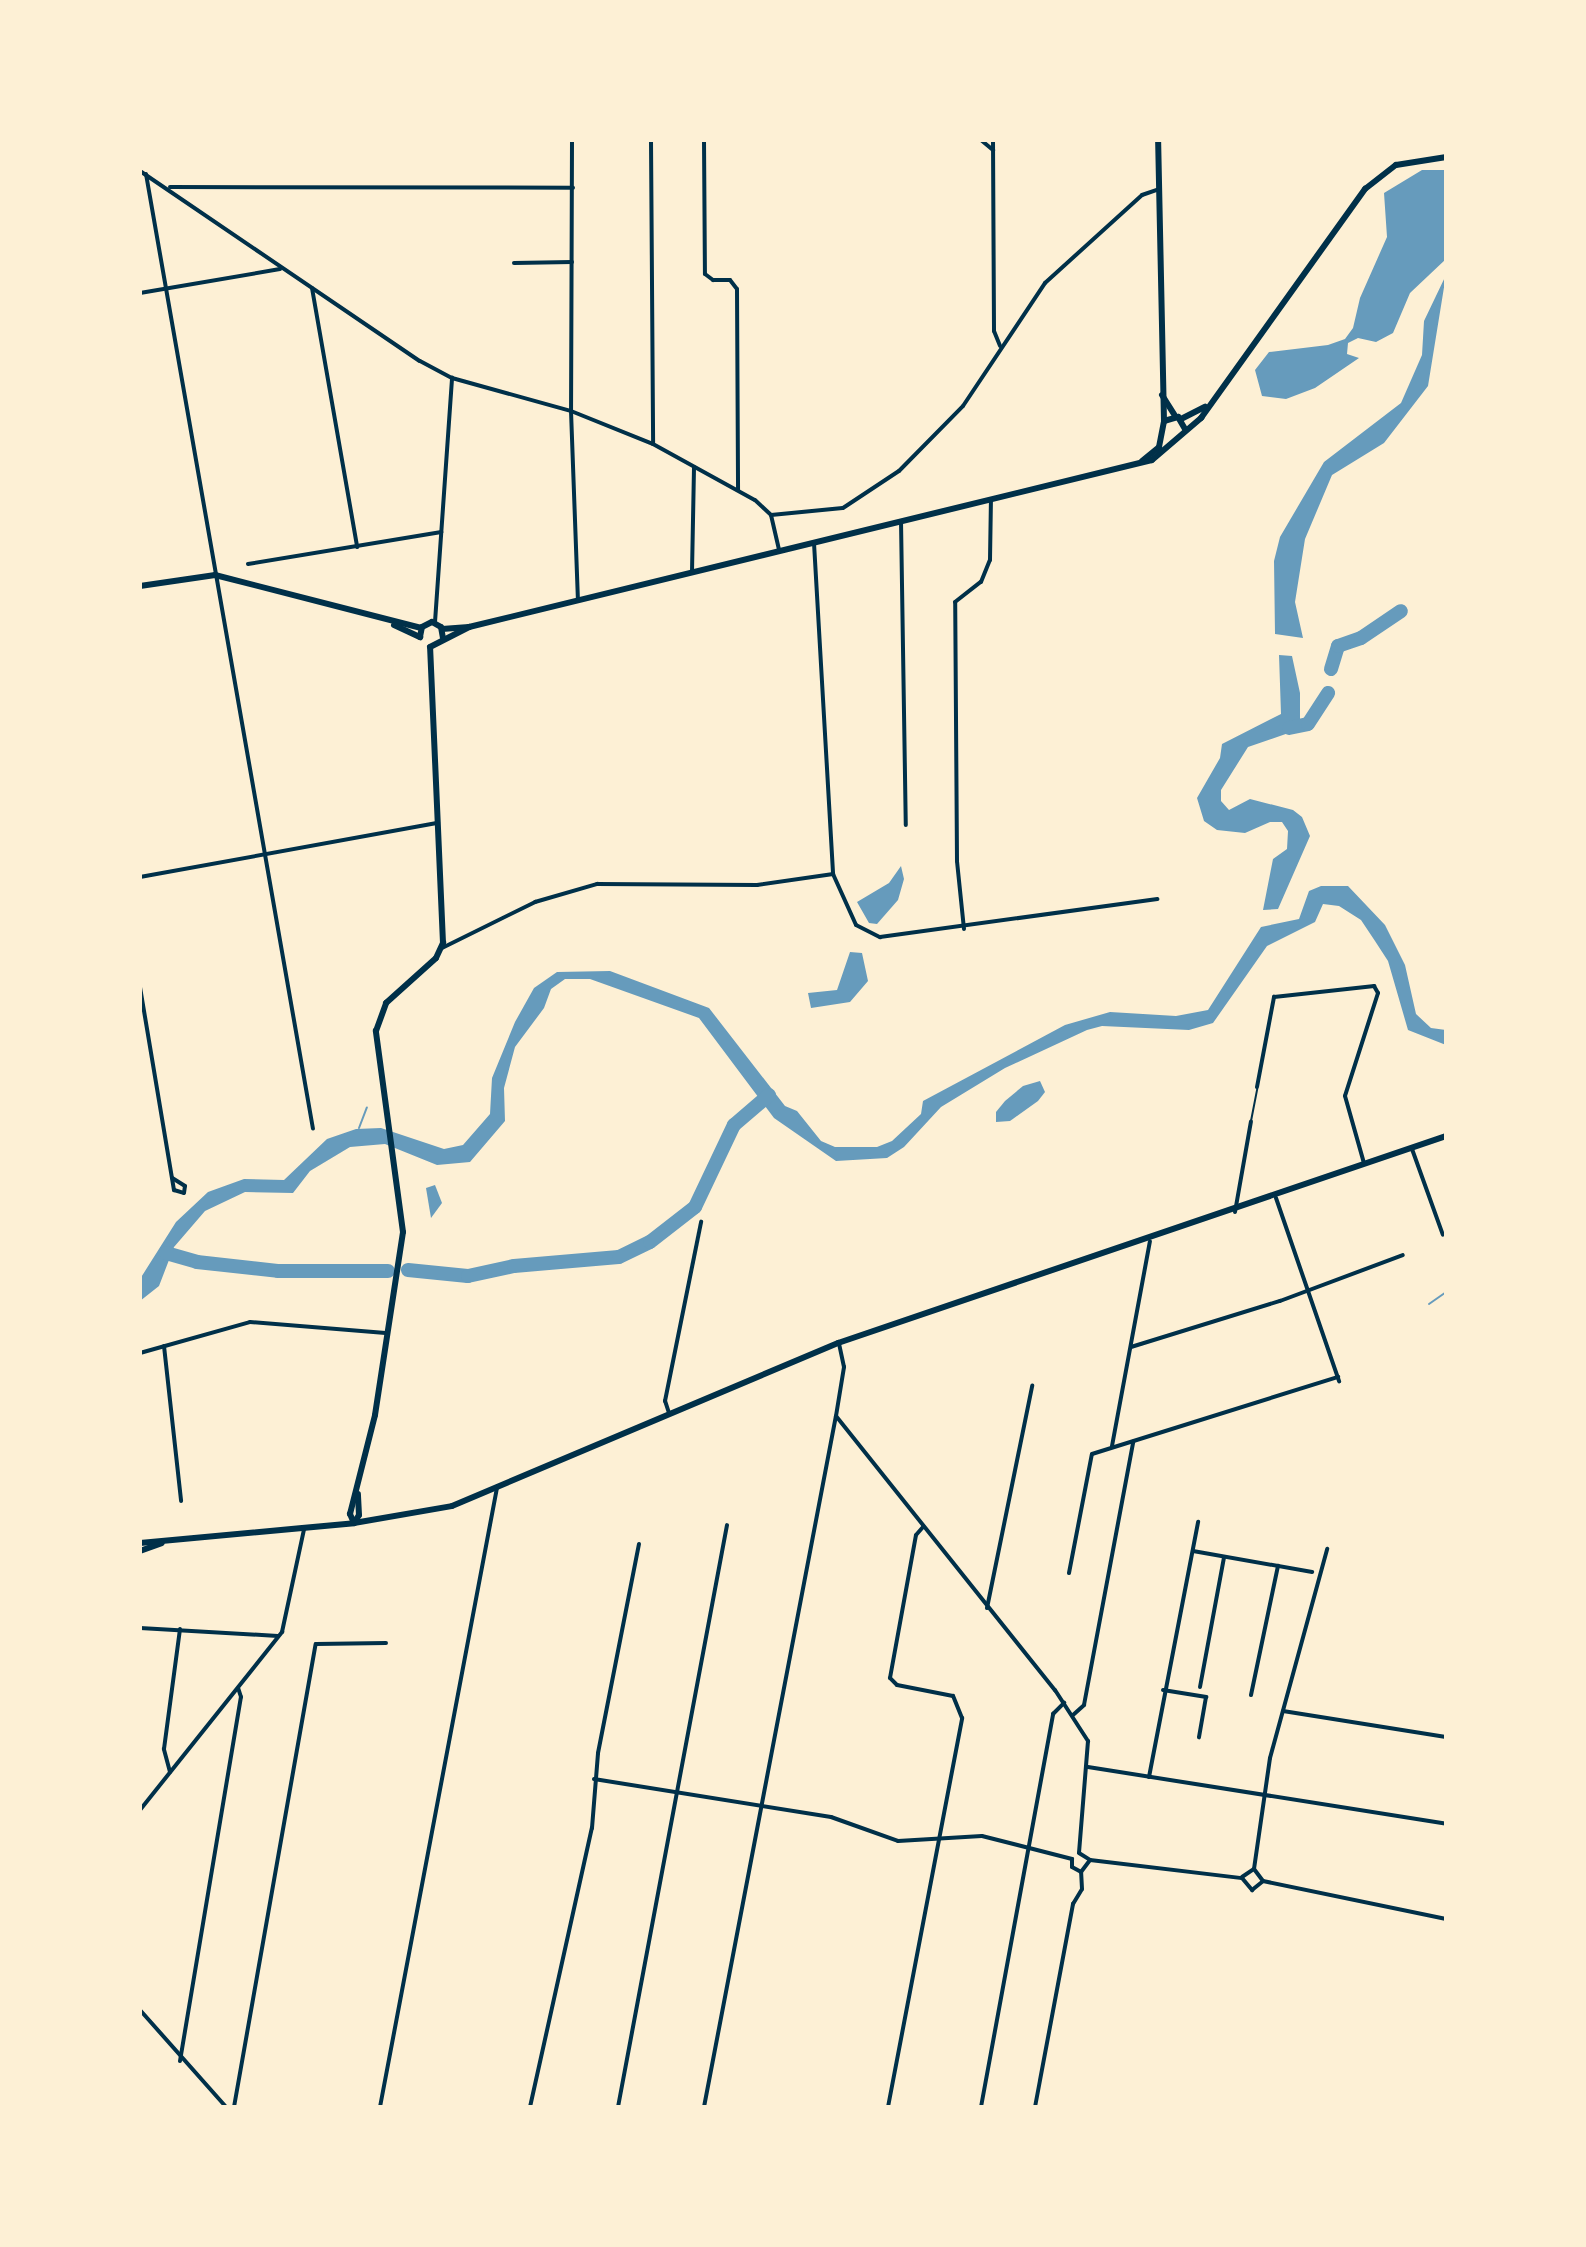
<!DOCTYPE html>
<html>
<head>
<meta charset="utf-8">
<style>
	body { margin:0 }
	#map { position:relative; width:1586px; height:2247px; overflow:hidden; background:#fdf0d5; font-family:Ubuntu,sans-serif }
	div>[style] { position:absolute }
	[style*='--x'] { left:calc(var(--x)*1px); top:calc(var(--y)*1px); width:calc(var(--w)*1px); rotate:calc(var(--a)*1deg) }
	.water>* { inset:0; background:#669bbc }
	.stream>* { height:2px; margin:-1px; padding:0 1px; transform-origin:1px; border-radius:1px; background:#669bbc }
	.river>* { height:14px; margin:-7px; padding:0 7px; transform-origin:7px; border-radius:7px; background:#669bbc }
	.service>* { height:2px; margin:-1px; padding:0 1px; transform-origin:1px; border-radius:1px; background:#003049 }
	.minor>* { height:4px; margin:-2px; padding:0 2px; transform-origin:2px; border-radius:2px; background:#003049 }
	.tertiary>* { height:6px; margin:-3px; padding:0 3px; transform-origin:3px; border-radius:3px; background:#003049 }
	.secondary>* { height:6px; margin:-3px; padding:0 3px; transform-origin:3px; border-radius:3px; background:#003049 }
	span { translate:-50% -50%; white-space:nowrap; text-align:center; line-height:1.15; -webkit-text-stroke:6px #fdf0d5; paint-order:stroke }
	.frame { position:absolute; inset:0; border:142px solid #fdf0d5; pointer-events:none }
</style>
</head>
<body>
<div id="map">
	<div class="water">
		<i style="clip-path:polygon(1422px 170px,1446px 170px,1446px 259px,1410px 293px,1393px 333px,1376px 342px,1358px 338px,1348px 343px,1347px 354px,1359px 358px,1315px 388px,1286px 399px,1262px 396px,1255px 370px,1269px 352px,1328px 345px,1345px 339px,1353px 328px,1360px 298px,1387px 237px,1384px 193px)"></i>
		<i style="clip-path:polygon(1446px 275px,1428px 386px,1384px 443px,1332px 475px,1305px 539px,1295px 602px,1303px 638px,1275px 634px,1274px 561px,1280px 537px,1324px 462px,1401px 403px,1422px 355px,1424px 321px)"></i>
		<i style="clip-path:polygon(1279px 655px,1292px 656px,1300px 693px,1300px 729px,1248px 747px,1221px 790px,1221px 801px,1229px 810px,1250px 799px,1293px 810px,1302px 817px,1310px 836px,1278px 909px,1263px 910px,1273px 859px,1287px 849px,1288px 831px,1282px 822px,1270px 822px,1245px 833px,1217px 830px,1204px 821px,1197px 798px,1220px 758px,1222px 744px,1281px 714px)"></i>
		<i style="clip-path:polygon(901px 866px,904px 879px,898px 900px,877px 924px,869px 923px,857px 902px,889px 883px)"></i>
		<i style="clip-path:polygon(1321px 886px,1348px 886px,1385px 925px,1405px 965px,1416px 1014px,1431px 1028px,1446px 1030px,1446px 1045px,1408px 1030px,1388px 961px,1375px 941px,1361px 920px,1339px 906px,1323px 904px,1315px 922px,1267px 946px,1213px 1023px,1189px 1030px,1102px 1026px,1087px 1030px,1005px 1068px,941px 1107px,904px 1147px,887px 1158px,836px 1161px,774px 1118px,699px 1018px,590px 979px,565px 979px,551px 989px,544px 1008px,515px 1047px,504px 1088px,505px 1121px,470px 1162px,437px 1165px,385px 1144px,350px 1147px,310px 1171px,293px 1193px,245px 1192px,205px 1211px,174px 1247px,159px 1286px,140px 1301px,140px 1279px,176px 1222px,208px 1192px,244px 1179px,284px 1180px,327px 1139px,356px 1129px,381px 1128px,444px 1149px,463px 1145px,490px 1114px,492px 1078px,515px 1022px,534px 988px,557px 972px,610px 971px,709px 1008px,785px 1106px,797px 1111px,821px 1141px,835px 1147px,877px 1147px,892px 1141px,921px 1114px,923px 1101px,1065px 1025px,1110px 1012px,1176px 1016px,1208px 1010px,1261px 927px,1299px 919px,1309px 891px)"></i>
		<i style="clip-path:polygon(850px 952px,862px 953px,868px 981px,850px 1002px,811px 1008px,808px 993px,837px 990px)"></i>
		<i style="clip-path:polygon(1040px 1081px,1045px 1092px,1038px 1101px,1010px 1121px,996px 1122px,996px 1112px,1005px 1101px,1023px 1086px)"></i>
		<i style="clip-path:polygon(435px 1185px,442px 1203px,431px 1218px,426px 1188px)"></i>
	</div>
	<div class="stream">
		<i style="--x:359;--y:1128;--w:22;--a:-69"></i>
		<i style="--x:1429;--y:1304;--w:21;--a:-35"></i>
	</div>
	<div class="river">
		<i style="--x:1331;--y:669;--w:24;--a:-73"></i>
		<i style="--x:1338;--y:646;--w:24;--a:-19"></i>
		<i style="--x:1361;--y:638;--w:48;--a:-34"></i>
		<i style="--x:1289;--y:728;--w:19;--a:-12"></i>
		<i style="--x:1308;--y:724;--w:37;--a:-57"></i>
		<i style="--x:166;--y:1253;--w:32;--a:16"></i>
		<i style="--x:197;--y:1262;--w:81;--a:6.3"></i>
		<i style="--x:278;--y:1271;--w:110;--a:0"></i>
		<i style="--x:408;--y:1270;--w:60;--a:5.7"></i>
		<i style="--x:468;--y:1276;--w:47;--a:-12.3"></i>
		<i style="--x:514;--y:1266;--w:105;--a:-4.9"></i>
		<i style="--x:619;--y:1257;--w:34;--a:-26"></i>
		<i style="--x:650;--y:1242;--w:57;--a:-37.9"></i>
		<i style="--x:695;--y:1207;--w:91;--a:-64.6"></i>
		<i style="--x:734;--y:1125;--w:46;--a:-40.6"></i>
	</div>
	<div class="service">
		<i style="--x:1251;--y:1121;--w:33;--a:-79"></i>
	</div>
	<div class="minor">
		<i style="--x:572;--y:140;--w:271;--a:90.2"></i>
		<i style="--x:571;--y:411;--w:190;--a:87.9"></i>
		<i style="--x:651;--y:140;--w:304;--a:89.6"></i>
		<i style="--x:704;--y:140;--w:134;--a:89.6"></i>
		<i style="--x:705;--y:274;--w:10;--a:37"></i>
		<i style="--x:713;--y:280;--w:17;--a:0"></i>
		<i style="--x:730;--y:280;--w:11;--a:52"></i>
		<i style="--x:737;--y:289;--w:201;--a:89.7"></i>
		<i style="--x:981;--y:140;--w:16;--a:40"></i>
		<i style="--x:993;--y:140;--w:191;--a:89.7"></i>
		<i style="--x:994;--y:331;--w:16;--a:68"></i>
		<i style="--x:140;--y:171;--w:338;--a:34.2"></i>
		<i style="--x:420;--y:361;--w:36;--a:28"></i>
		<i style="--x:452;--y:378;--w:123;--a:15.5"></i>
		<i style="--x:571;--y:411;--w:88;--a:21.9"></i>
		<i style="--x:653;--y:444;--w:116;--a:28.8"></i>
		<i style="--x:755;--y:500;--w:22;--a:43"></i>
		<i style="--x:771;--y:515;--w:37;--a:77"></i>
		<i style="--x:146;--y:174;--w:969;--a:80.08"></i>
		<i style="--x:170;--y:187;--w:403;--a:0.1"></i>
		<i style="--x:514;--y:263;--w:58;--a:-1"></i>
		<i style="--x:312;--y:288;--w:263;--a:80.1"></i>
		<i style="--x:140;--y:293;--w:142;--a:-9.7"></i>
		<i style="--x:771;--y:515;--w:72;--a:-5.6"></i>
		<i style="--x:843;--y:508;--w:67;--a:-33.5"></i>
		<i style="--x:899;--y:471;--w:91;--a:-45.4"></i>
		<i style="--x:963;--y:406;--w:148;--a:-56.3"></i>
		<i style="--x:1045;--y:283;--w:131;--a:-42.2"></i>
		<i style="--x:1142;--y:195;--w:18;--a:-19"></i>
		<i style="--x:901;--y:521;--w:304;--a:89.1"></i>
		<i style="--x:814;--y:543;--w:332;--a:86.7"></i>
		<i style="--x:248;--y:564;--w:196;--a:-9.4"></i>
		<i style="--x:692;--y:572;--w:105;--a:-88.9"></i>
		<i style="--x:435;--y:622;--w:245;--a:-86"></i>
		<i style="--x:140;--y:877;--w:303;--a:-10.3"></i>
		<i style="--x:964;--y:929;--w:68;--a:-95.9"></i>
		<i style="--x:957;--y:861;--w:259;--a:-90.4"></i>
		<i style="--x:955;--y:602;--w:33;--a:-38"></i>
		<i style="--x:981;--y:582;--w:24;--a:-68"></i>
		<i style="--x:990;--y:560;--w:61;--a:-89.1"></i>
		<i style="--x:442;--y:948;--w:104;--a:-26.3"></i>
		<i style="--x:535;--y:902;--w:65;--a:-16.2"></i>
		<i style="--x:597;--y:884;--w:160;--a:0.4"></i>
		<i style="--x:757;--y:885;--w:77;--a:-8.2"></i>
		<i style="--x:833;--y:874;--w:56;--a:65.7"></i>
		<i style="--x:856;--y:925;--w:27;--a:27"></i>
		<i style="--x:880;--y:937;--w:280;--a:-7.8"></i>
		<i style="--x:140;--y:987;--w:206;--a:80.5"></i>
		<i style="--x:174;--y:1190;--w:10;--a:17"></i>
		<i style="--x:184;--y:1193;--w:7;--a:-82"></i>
		<i style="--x:185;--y:1186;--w:15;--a:-148"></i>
		<i style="--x:1257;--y:1087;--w:92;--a:-79.3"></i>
		<i style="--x:1274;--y:997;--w:101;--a:-6.3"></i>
		<i style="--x:1374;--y:986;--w:8;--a:60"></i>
		<i style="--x:1378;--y:993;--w:108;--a:107.8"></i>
		<i style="--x:1345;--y:1096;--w:70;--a:74.2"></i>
		<i style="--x:1412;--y:1149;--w:91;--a:70.2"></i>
		<i style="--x:1276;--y:1198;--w:194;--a:71"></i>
		<i style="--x:1235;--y:1212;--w:92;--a:-80"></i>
		<i style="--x:164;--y:1346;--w:156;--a:83.7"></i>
		<i style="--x:1131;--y:1347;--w:156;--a:-17.2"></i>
		<i style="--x:1280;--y:1301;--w:131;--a:-20.5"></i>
		<i style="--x:140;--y:1353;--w:114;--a:-15.7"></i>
		<i style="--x:250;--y:1322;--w:136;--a:4.6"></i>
		<i style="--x:669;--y:1413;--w:13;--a:-108"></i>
		<i style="--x:665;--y:1401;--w:183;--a:-78.6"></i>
		<i style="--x:836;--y:1416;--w:351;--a:51.4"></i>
		<i style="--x:1055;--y:1690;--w:61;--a:57.1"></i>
		<i style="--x:1088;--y:1741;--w:112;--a:94.6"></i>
		<i style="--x:1112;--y:1446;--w:208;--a:-79.5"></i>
		<i style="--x:1193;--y:1551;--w:121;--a:10"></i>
		<i style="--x:1069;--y:1573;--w:121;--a:-79.1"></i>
		<i style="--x:1092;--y:1454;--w:258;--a:-17.4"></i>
		<i style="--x:987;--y:1608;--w:227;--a:-78.5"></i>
		<i style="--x:140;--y:1628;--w:138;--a:3.3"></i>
		<i style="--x:1200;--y:1687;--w:132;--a:-79.5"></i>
		<i style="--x:1163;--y:1690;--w:44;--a:9.2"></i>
		<i style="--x:1206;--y:1697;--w:41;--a:99.9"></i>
		<i style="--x:1251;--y:1695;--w:132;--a:-78.2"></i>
		<i style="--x:1283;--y:1711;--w:165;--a:9.1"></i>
		<i style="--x:1073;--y:1715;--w:15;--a:-42"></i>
		<i style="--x:1084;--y:1705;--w:268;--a:-79.4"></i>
		<i style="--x:1088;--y:1767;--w:363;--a:9"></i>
		<i style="--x:170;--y:1772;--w:24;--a:-105"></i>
		<i style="--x:164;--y:1749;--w:121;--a:-82.4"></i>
		<i style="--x:1149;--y:1777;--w:260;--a:-79.1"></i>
		<i style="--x:594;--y:1779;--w:240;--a:9.1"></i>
		<i style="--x:831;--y:1817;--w:71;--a:19.7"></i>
		<i style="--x:898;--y:1841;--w:84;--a:-3.4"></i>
		<i style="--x:982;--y:1836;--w:93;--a:14.3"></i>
		<i style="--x:140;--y:1810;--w:228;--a:-51.4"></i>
		<i style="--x:282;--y:1632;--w:105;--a:-77.9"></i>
		<i style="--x:1079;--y:1853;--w:13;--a:32"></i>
		<i style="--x:1072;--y:1859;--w:8;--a:90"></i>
		<i style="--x:1072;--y:1867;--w:10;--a:29"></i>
		<i style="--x:1090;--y:1860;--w:153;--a:6.8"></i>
		<i style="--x:1254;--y:1869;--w:112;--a:-81.8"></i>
		<i style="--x:1270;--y:1758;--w:217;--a:-74.7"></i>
		<i style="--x:1081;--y:1872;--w:15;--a:-53"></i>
		<i style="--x:1242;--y:1877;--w:14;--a:-34"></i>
		<i style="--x:1254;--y:1869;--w:15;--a:53"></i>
		<i style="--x:1242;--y:1878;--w:16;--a:50"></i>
		<i style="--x:1252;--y:1890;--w:14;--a:-39"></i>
		<i style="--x:1263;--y:1881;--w:187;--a:11.7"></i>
		<i style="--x:140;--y:2010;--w:130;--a:48.4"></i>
		<i style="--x:180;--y:2061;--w:369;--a:-80.5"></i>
		<i style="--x:241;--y:1697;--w:9;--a:-108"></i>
		<i style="--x:234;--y:2107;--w:470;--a:-80"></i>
		<i style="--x:316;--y:1644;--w:70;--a:-0.8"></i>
		<i style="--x:380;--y:2107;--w:630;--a:-79.3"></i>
		<i style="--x:530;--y:2107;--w:286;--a:-77.5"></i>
		<i style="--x:592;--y:1828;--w:75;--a:-85.4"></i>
		<i style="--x:598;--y:1753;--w:213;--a:-78.9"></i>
		<i style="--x:618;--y:2107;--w:592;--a:-79.39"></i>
		<i style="--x:704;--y:2107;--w:703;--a:-79.19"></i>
		<i style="--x:836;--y:1416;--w:50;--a:-80.7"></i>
		<i style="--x:844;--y:1367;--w:25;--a:-102"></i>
		<i style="--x:888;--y:2107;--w:396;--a:-79.2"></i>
		<i style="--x:962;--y:1718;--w:24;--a:-112"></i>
		<i style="--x:953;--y:1696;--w:57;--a:-168.9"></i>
		<i style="--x:897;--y:1685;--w:10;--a:-135"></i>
		<i style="--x:890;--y:1678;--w:145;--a:-79.7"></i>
		<i style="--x:916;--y:1535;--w:11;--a:-49"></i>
		<i style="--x:981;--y:2107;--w:400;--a:-79.6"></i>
		<i style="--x:1053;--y:1714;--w:16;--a:-45"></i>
		<i style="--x:1035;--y:2107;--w:207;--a:-79.4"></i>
		<i style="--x:1073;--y:1904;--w:17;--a:-59"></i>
		<i style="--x:1082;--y:1889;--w:17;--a:-93"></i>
	</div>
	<div class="tertiary">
		<i style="--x:1162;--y:395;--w:25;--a:58"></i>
		<i style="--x:1181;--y:419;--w:27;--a:-27"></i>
		<i style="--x:1164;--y:421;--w:15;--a:-16"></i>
		<i style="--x:1178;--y:417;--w:14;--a:60"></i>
		<i style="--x:1142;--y:461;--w:22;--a:-39"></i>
		<i style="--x:1159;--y:447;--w:26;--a:-79"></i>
		<i style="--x:1164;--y:421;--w:281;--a:-91.2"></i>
		<i style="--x:140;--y:586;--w:76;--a:-8.3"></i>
		<i style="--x:215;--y:575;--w:213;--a:14.4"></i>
		<i style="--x:394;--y:625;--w:29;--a:25"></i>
		<i style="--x:442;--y:629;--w:27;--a:-4"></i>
		<i style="--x:420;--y:637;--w:10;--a:-79"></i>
		<i style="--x:422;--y:627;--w:11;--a:-27"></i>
		<i style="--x:432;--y:622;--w:10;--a:29"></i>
		<i style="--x:441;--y:627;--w:11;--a:80"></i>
		<i style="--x:430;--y:647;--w:44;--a:-27.1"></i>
		<i style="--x:469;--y:627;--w:703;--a:-13.74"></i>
		<i style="--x:1152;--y:460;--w:65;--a:-40.6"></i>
		<i style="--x:1201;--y:418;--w:282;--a:-54.4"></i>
		<i style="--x:1365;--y:189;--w:39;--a:-38"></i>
		<i style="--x:1396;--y:165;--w:51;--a:-9.1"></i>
		<i style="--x:354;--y:1523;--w:10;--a:-114"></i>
		<i style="--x:350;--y:1514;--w:102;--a:-75.8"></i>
		<i style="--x:375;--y:1415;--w:185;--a:-81.3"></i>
		<i style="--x:403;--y:1232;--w:203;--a:-97.7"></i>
		<i style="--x:376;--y:1031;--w:30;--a:-70"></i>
		<i style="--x:386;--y:1003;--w:67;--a:-42"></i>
		<i style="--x:436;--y:958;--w:17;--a:-65"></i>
		<i style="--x:443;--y:943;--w:296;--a:-92.5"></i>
		<i style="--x:354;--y:1523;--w:9;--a:-58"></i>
		<i style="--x:359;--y:1515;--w:21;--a:-93"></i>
	</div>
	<div class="secondary">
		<i style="--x:140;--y:1543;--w:215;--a:-5.3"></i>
		<i style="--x:354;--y:1523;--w:99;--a:-9.8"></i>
		<i style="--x:452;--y:1506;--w:419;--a:-22.9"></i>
		<i style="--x:838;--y:1343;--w:642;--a:-18.8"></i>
		<i style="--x:140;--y:1551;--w:23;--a:-20"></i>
	</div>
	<div class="frame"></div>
</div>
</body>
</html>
